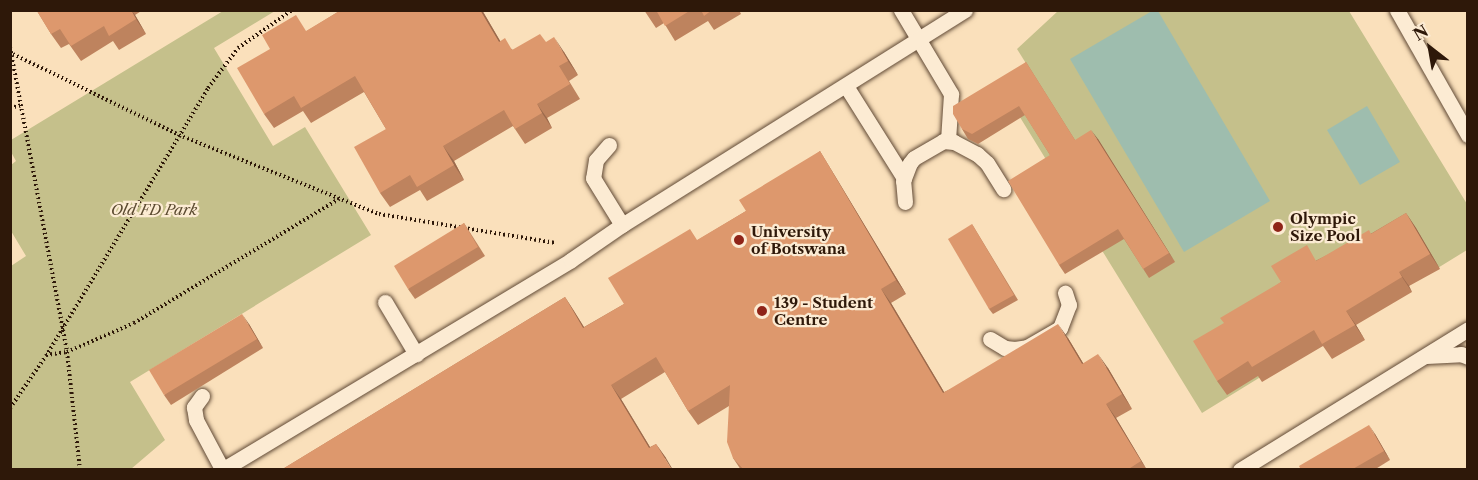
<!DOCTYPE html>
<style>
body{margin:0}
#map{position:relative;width:1478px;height:480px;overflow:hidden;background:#fae0bb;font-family:"Libre Caslon Text",serif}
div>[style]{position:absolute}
.green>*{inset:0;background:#c5c08b}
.water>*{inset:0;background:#9ebdae}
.path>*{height:4px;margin-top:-2px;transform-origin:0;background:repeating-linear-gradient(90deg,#2e1809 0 1.5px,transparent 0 4.5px)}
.roads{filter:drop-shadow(0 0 2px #614a36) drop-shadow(0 0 2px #614a36)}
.service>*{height:15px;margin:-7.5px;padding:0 7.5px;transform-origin:7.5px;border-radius:7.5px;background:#fcebd3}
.wall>*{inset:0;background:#be835e}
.shaded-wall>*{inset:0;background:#9b6a4c}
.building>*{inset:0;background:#dd986d}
.dots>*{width:16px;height:16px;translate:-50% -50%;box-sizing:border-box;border:3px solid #fcebd3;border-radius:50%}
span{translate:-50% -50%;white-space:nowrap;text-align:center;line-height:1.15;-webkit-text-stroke:4.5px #fcebd3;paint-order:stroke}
.park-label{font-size:15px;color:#5b4a30;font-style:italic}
.poi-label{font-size:15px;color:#2e1809;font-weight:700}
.left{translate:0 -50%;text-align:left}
.frame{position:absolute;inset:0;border:12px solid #2e1809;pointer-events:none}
.north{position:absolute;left:1400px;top:18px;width:60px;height:60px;-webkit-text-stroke:4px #fcebd3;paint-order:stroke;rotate:329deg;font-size:16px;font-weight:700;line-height:24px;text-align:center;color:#2e1809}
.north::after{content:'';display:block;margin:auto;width:21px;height:27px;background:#2e1809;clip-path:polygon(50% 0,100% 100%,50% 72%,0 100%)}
</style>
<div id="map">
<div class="green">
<i style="clip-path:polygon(223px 11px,275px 11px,214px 48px,273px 146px,305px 127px,371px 235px,130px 382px,165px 440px,131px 469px,11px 469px,11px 266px,26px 256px,11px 231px,11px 165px,16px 161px,11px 152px,11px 140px)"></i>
<i style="clip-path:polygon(1058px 11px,1349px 11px,1467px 204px,1467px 250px,1202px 413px,999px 83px,1027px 65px,1017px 49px)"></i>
</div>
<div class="water">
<i style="clip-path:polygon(1152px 11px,1158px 11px,1270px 201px,1184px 252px,1070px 59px)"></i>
<i style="clip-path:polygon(1367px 106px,1400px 162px,1360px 185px,1327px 130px)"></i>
</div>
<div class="path">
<i style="left:10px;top:47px;width:310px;rotate:79.4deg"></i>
<i style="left:67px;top:352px;width:119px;rotate:83.7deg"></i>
<i style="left:13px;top:54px;width:185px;rotate:26deg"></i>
<i style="left:179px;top:135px;width:215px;rotate:21.6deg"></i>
<i style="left:379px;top:214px;width:179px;rotate:9.3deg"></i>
<i style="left:10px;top:108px;width:12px;rotate:-14deg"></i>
<i style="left:46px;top:355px;width:21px;rotate:-8deg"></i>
<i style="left:67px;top:352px;width:73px;rotate:-23.4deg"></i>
<i style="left:134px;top:323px;width:240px;rotate:-31.2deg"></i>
<i style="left:10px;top:408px;width:63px;rotate:-55.3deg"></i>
<i style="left:46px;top:356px;width:313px;rotate:-58.8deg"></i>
<i style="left:208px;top:88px;width:50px;rotate:-53.1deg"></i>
<i style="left:238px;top:48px;width:66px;rotate:-35.1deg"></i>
</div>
<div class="roads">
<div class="service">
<i style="left:901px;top:10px;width:98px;rotate:59.2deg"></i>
<i style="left:951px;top:94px;width:47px;rotate:93.7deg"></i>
<i style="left:1397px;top:10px;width:144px;rotate:60.4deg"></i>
<i style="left:846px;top:86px;width:109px;rotate:57.8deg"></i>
<i style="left:609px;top:145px;width:20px;rotate:131deg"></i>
<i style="left:596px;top:160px;width:18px;rotate:99deg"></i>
<i style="left:593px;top:178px;width:55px;rotate:58.3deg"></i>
<i style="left:905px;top:202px;width:21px;rotate:-95deg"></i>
<i style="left:903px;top:181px;width:19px;rotate:-69deg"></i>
<i style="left:910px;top:163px;width:6px;rotate:-51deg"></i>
<i style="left:914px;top:158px;width:34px;rotate:-30deg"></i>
<i style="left:943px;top:141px;width:11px;rotate:5deg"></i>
<i style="left:954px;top:142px;width:26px;rotate:28deg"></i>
<i style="left:977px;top:154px;width:13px;rotate:42deg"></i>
<i style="left:987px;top:163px;width:31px;rotate:58deg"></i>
<i style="left:385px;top:302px;width:61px;rotate:59.2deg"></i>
<i style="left:990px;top:339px;width:17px;rotate:31deg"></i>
<i style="left:1005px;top:348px;width:10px;rotate:6deg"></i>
<i style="left:1015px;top:349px;width:12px;rotate:-9deg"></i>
<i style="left:1027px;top:347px;width:38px;rotate:-30deg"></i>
<i style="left:1060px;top:328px;width:25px;rotate:-69deg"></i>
<i style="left:1069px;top:305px;width:13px;rotate:-108deg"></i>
<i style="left:1426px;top:356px;width:35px;rotate:-3deg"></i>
<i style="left:1461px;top:354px;width:8px;rotate:23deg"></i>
<i style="left:202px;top:396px;width:14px;rotate:126deg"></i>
<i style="left:194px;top:407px;width:13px;rotate:81deg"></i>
<i style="left:196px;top:420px;width:55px;rotate:62deg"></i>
<i style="left:222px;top:470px;width:407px;rotate:-31deg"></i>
<i style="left:571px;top:260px;width:62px;rotate:-34.5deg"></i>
<i style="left:622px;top:225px;width:405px;rotate:-32.1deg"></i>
<i style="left:1240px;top:470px;width:268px;rotate:-31.7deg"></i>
</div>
</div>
<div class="wall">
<i style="clip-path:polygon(143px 10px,135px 15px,146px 34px,119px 50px,113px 41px,81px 61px,69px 44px,61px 48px,51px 34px,37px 11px)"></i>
<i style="clip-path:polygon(341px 10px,482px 10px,500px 41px,513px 50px,546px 42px,564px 52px,578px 75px,569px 81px,580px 99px,547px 118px,552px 128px,525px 144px,513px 126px,454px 161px,464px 180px,427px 201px,420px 190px,390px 207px,380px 193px,386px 129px,364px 92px,311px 123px,303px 111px,274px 128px,264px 114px,307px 31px)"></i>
<i style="clip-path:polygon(644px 10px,739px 10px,741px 14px,714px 30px,708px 21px,675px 41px,664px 23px,656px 28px)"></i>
<i style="clip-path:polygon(1026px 62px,1075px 140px,1098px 139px,1175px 262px,1149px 278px,1124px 239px,1065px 274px,1059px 265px,1050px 155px,1025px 115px,978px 144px,968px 139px,962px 129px)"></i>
<i style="clip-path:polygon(820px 151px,829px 166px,906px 294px,891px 303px,944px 392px,1068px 338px,1083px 363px,1108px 368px,1132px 409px,1116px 418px,1147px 470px,741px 470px,733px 458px,729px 406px,698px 425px,688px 411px,665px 372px,621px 399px,650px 447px,656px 444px,666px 458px,281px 470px,565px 297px,584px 327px,624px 304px,698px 240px,746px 211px)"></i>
<i style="clip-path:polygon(1406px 213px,1416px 228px,1440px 269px,1409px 286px,1412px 292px,1356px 325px,1365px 340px,1332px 359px,1323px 346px,1262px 382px,1258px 376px,1227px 395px,1217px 381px,1224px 323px,1281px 282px,1317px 260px,1372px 233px)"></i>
<i style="clip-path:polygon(464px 223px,485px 256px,415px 299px,408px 289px)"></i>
<i style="clip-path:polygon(972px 224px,1018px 300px,993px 314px,989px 309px)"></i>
<i style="clip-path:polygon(249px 324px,263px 348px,171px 405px,164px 395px)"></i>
<i style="clip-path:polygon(1375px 434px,1390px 460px,1374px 470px,1301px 470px)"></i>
</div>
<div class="shaded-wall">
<i style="clip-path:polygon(131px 10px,135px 15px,146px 34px,136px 19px)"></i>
<i style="clip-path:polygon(480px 10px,482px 10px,509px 56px,499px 42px)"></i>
<i style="clip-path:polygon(554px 37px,564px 52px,578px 75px,568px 61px)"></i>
<i style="clip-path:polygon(537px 104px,547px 118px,552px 128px,542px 113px)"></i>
<i style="clip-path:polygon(1091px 130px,1098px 139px,1175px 262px,1169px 253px)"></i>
<i style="clip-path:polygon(443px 146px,454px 161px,464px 180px,454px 165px)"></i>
<i style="clip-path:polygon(820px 151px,829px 166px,906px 294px,896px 280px)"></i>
<i style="clip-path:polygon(1406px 213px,1416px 228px,1440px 269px,1430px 254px)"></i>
<i style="clip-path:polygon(1399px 272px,1409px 286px,1412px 292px,1402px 277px)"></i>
<i style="clip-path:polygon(881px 289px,891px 303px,953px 407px,943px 393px)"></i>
<i style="clip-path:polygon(565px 297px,574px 311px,593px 342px,583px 328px)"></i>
<i style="clip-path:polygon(1346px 311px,1356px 325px,1365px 340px,1355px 325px)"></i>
<i style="clip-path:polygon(242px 314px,249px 324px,263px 348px,257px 339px)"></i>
<i style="clip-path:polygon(1058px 324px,1068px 338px,1092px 378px,1082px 364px)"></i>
<i style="clip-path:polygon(1098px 354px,1108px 368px,1132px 409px,1122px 394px)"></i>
<i style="clip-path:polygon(611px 385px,621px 399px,659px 462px,649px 448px)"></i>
<i style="clip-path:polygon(1106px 404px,1116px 418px,1147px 470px,1141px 461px)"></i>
<i style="clip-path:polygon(1369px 425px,1375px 434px,1390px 460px,1384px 451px)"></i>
<i style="clip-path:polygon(656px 444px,666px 458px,673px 470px,672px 470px)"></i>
</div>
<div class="building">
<i style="clip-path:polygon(131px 10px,136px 19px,109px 36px,104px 26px,71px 46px,60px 29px,51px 34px,37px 11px)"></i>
<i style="clip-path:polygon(341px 10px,480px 10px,499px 42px,505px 38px,512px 50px,540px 34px,546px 42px,554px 37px,568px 61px,559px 66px,570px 84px,537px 104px,542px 113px,515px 129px,504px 110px,443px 146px,454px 165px,417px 187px,410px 175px,380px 193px,354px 147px,386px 129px,355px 76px,301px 108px,294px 96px,264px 114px,237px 68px,270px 49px,262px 35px,296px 15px,306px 31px)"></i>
<i style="clip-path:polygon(656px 10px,691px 10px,665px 26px)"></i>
<i style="clip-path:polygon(701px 10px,712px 10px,704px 16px)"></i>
<i style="clip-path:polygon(1026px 62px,1075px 140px,1091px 130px,1169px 253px,1143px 269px,1118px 229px,1059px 265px,1008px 181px,1050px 155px,1019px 106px,972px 134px,962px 129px,953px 114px,953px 106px)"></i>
<i style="clip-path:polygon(820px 151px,896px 280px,881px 289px,943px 393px,1058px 324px,1082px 364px,1098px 354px,1122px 394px,1106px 404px,1141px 461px,1127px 470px,744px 470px,733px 458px,727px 442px,730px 385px,688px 411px,656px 357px,611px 385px,649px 448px,656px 444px,672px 470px,281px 470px,565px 297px,583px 328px,624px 304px,608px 278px,690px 229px,697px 240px,746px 211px,739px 200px)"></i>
<i style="clip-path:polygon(1406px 213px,1430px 254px,1399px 272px,1402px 277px,1346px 311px,1355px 325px,1322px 344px,1314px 330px,1252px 367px,1248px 361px,1217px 381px,1193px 341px,1224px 323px,1220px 318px,1281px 282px,1271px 266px,1307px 245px,1316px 261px,1369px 230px,1371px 234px)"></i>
<i style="clip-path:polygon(464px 223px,478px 247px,408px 289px,394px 266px)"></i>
<i style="clip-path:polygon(972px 224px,1014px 295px,989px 309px,948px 239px)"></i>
<i style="clip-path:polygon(242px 314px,257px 339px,164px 395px,149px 370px)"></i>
<i style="clip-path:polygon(1369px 425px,1384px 451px,1351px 470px,1301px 470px,1299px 466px)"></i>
</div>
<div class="dots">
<i style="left:1278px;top:227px;background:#8f2418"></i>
<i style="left:739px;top:240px;background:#8f2418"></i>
<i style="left:762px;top:311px;background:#8f2418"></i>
</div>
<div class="park-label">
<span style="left:154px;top:210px">Old FD Park</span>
</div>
<div class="poi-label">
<span class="left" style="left:1290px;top:227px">Olympic<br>Size Pool</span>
<span class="left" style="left:751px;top:240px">University<br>of Botswana</span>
<span class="left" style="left:774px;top:311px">139 - Student<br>Centre</span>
</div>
<div class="frame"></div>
<div class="north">N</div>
</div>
